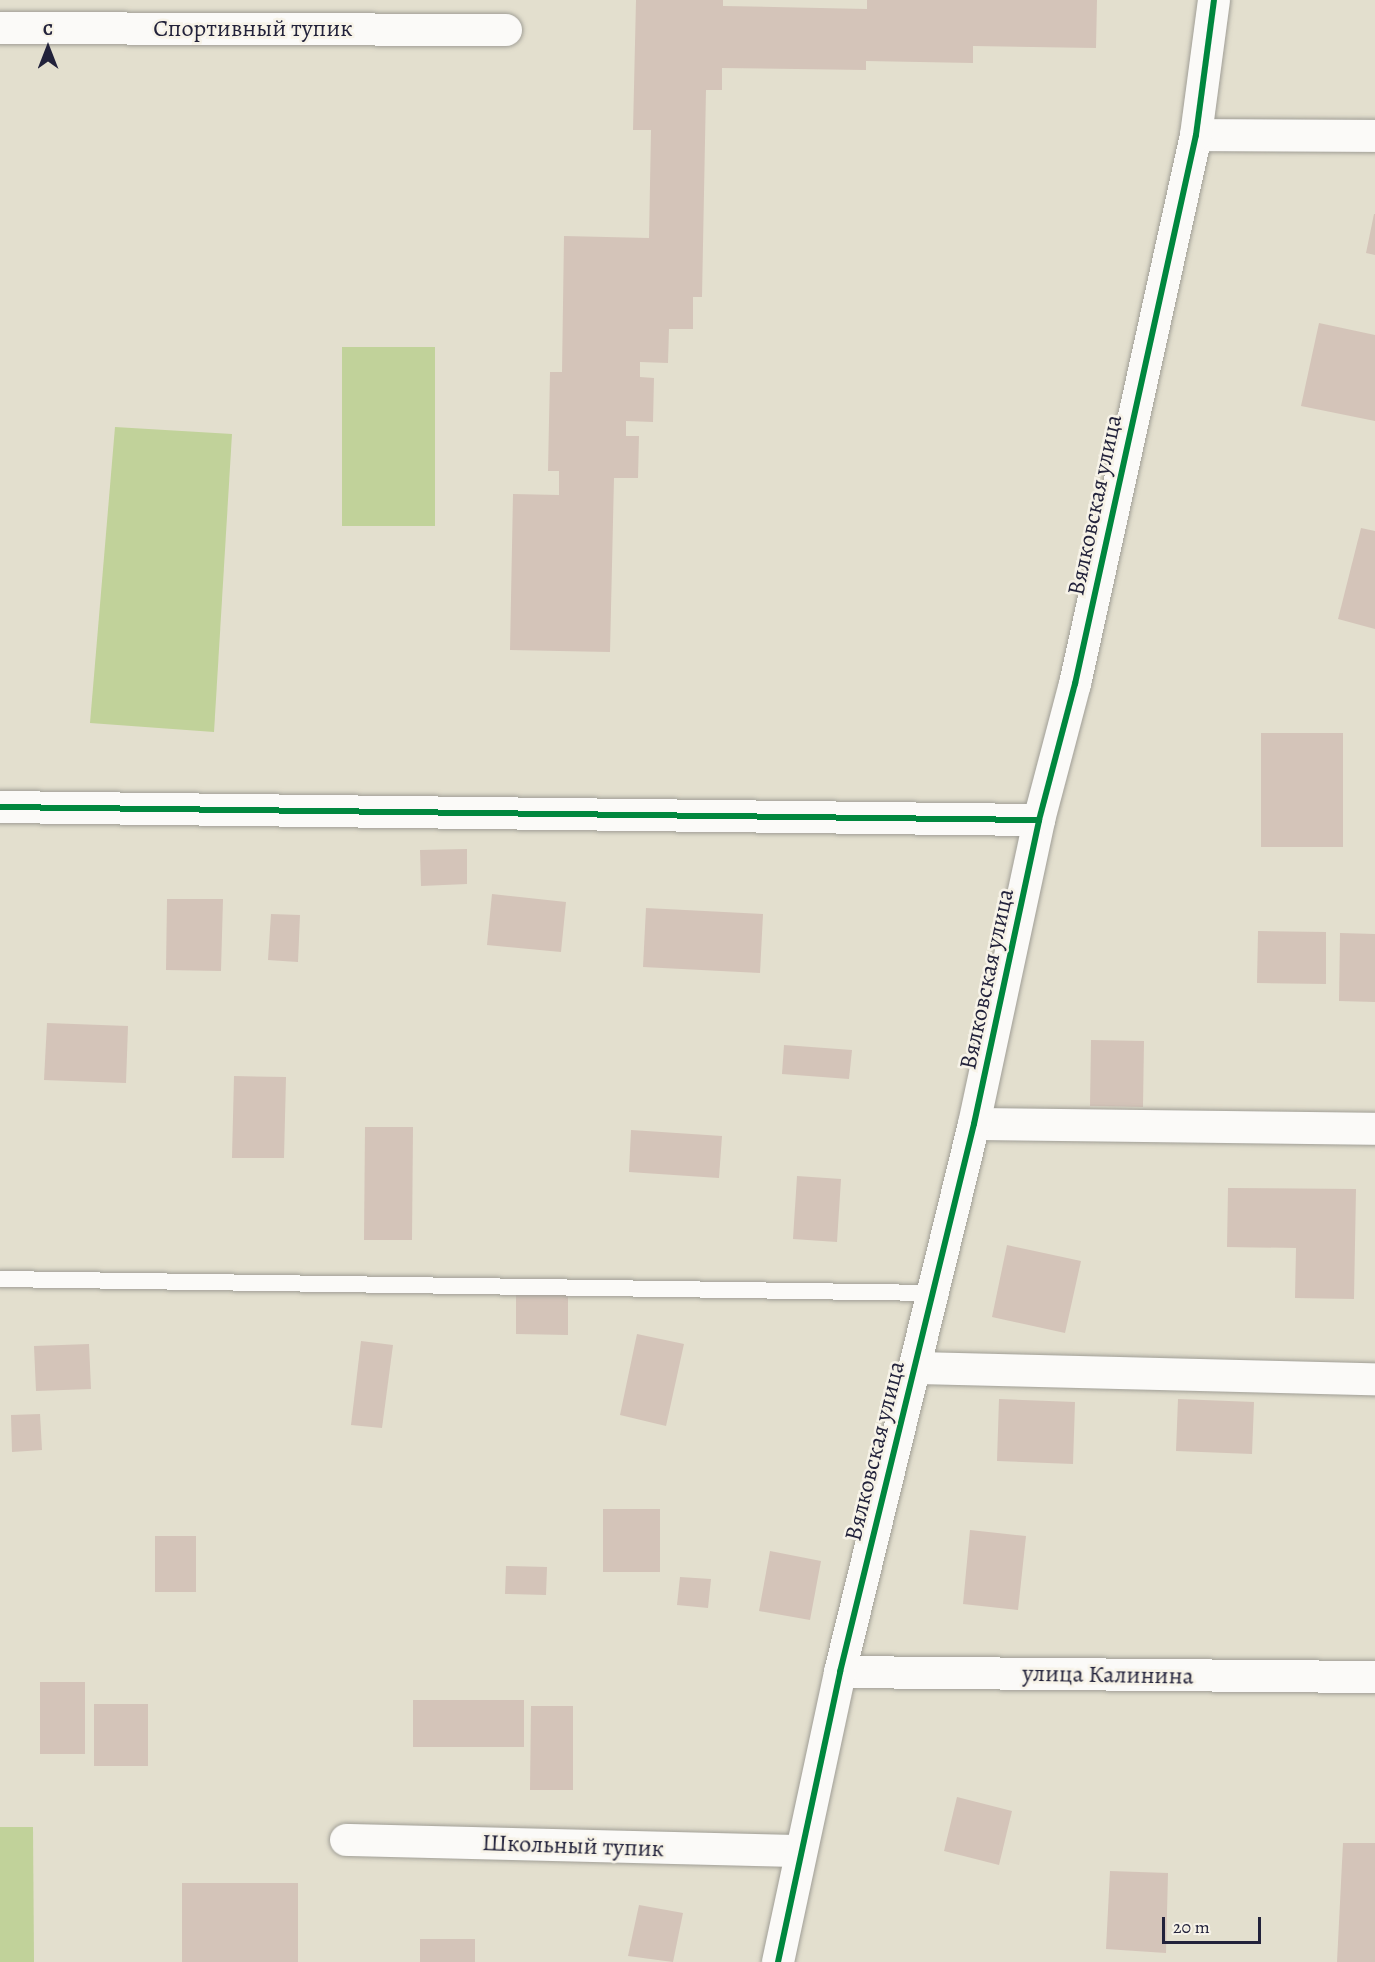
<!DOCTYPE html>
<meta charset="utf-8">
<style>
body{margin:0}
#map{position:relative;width:1375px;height:1962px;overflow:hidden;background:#e3dfce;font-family:Alegreya,serif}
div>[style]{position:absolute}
.green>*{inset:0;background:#c1d29a}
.building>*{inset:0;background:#d4c4b9}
.roads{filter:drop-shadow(0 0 2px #a09e96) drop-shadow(0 0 2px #a09e96)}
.lane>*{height:16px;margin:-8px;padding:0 8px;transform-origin:8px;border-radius:8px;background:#fbfaf8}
.street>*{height:32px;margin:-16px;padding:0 16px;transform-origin:16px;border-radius:16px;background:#fbfaf8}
.cycleway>*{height:6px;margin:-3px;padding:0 3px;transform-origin:3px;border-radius:3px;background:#00873e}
span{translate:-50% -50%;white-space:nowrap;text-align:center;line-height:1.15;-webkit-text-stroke:5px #f7f3e8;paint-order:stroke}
.street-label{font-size:24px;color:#22223b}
.north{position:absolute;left:18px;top:18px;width:60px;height:60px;-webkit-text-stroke:4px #f7f3e8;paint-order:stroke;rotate:0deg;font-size:16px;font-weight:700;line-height:24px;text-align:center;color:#22223b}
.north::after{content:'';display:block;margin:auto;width:21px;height:27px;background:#22223b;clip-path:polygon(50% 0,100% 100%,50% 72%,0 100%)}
.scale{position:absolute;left:1162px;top:1917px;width:99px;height:27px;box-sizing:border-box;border:3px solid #22223b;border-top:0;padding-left:8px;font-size:18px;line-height:21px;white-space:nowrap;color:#22223b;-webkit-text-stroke:4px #f7f3e8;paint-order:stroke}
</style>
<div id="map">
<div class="green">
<i style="clip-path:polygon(342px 347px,435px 347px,435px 526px,342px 526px)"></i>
<i style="clip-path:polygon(115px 427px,232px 434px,214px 732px,90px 723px)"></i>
<i style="clip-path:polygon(0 1827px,33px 1827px,34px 1962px,0 1962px)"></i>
</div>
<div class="building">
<i style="clip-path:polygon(636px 0,723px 0,723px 6px,867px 9px,867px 0,1097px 0,1096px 48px,973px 46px,973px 63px,866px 61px,866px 70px,722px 68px,722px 90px,706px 90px,702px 297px,693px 297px,693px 329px,669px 329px,668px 363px,640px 362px,640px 377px,654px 378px,653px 422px,626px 421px,626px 436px,639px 436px,638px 478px,614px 478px,610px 652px,510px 650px,513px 494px,559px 495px,559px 471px,548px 471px,550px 372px,562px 372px,564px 236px,649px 238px,651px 130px,633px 130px)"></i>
<i style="clip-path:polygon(1374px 214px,1375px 214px,1375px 255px,1366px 253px)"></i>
<i style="clip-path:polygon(1319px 323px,1375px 335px,1375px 421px,1301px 406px)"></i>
<i style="clip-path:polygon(1361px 528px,1375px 531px,1375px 629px,1338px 619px)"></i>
<i style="clip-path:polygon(1261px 733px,1343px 733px,1343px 847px,1261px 847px)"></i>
<i style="clip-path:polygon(467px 849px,467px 884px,421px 886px,420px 850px)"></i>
<i style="clip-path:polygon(492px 894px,566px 902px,561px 952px,487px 945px)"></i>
<i style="clip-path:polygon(167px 899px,223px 899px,221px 971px,166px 970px)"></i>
<i style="clip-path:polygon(646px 908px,763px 914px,760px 973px,643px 967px)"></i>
<i style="clip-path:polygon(271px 914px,300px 915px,298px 962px,268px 960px)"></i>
<i style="clip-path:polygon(1258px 931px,1326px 932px,1326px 984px,1257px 983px)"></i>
<i style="clip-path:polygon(1340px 933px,1375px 934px,1375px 1002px,1339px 1001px)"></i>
<i style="clip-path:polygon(47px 1023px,128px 1026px,126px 1083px,44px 1080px)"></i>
<i style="clip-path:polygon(1091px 1040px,1144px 1041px,1143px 1107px,1090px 1106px)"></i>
<i style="clip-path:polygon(784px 1045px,852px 1050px,849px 1079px,782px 1074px)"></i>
<i style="clip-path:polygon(234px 1076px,286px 1077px,284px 1158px,232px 1158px)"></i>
<i style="clip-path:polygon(365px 1127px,413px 1127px,412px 1240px,364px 1240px)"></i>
<i style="clip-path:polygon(631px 1130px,722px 1136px,719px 1178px,629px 1172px)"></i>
<i style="clip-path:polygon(797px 1176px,841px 1179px,837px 1242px,793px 1239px)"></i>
<i style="clip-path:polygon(1228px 1188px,1356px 1189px,1354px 1299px,1295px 1298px,1296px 1248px,1227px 1247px)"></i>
<i style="clip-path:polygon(1007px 1245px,1081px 1261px,1065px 1333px,992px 1317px)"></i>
<i style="clip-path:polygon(516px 1291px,568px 1292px,568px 1335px,516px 1334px)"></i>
<i style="clip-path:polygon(637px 1334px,684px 1344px,666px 1426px,620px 1415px)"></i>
<i style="clip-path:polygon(361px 1341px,393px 1345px,382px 1428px,351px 1425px)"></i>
<i style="clip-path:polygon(89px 1344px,91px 1389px,36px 1391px,34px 1346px)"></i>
<i style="clip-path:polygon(999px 1399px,1075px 1402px,1073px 1464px,997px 1461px)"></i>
<i style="clip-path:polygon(1178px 1399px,1254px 1402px,1252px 1454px,1176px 1451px)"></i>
<i style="clip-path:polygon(40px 1414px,42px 1450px,12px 1452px,11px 1415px)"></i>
<i style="clip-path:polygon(603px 1509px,660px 1509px,660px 1572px,603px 1572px)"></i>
<i style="clip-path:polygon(970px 1530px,1026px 1536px,1018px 1610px,963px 1604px)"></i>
<i style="clip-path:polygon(155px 1536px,196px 1536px,196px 1592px,155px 1592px)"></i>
<i style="clip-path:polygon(770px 1551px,821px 1561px,810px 1620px,759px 1611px)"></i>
<i style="clip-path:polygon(506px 1566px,547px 1567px,546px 1595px,505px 1594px)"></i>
<i style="clip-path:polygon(680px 1577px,711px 1579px,708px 1608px,677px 1605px)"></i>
<i style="clip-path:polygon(40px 1682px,85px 1682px,85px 1754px,40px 1754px)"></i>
<i style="clip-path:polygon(413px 1700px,524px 1700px,524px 1747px,413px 1747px)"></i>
<i style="clip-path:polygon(94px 1704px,148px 1704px,148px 1766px,94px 1766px)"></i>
<i style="clip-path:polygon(531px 1706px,573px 1706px,573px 1790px,530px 1790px)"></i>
<i style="clip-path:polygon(957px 1797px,1012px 1811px,999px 1865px,944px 1851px)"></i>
<i style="clip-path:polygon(1343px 1843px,1375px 1843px,1375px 1962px,1337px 1962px)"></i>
<i style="clip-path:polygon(1110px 1871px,1168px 1873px,1166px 1953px,1106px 1949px)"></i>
<i style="clip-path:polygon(182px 1883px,298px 1883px,298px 1962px,182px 1962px)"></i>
<i style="clip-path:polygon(639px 1905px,683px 1913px,673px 1962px,628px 1956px)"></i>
<i style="clip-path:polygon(420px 1939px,475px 1939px,475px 1962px,420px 1962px)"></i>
</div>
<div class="roads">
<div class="lane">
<i style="left:0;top:1279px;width:932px;rotate:0.86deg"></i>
</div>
<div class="street">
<i style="left:0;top:28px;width:506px;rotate:0.23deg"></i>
<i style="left:1196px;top:135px;width:179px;rotate:0.3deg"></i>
<i style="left:0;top:807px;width:1039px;rotate:0.72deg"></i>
<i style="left:974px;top:1124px;width:401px;rotate:0.7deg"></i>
<i style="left:914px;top:1368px;width:461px;rotate:1.4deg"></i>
<i style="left:840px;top:1672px;width:535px;rotate:0.54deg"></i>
<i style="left:346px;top:1840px;width:454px;rotate:1.4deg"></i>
<i style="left:778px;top:1962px;width:297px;rotate:-77.9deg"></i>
<i style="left:840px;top:1672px;width:564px;rotate:-76.26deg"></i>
<i style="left:974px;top:1124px;width:311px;rotate:-77.9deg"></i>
<i style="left:1039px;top:820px;width:141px;rotate:-75.2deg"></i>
<i style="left:1075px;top:684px;width:562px;rotate:-77.57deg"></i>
<i style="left:1196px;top:135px;width:136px;rotate:-82.4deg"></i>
</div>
</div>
<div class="cycleway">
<i style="left:0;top:807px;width:1039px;rotate:0.72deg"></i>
<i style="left:778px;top:1962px;width:297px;rotate:-77.9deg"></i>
<i style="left:840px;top:1672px;width:564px;rotate:-76.26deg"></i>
<i style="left:974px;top:1124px;width:311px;rotate:-77.9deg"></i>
<i style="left:1039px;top:820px;width:141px;rotate:-75.2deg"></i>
<i style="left:1075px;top:684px;width:562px;rotate:-77.57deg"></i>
<i style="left:1196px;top:135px;width:136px;rotate:-82.4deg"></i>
</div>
<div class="street-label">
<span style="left:253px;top:29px">Спортивный тупик</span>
<span style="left:1095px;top:505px;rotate:-78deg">Вялковская улица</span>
<span style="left:987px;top:979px;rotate:-78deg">Вялковская улица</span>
<span style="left:875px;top:1451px;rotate:-76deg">Вялковская улица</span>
<span style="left:1108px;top:1675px;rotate:1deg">улица Калинина</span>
<span style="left:573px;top:1846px;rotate:2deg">Школьный тупик</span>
</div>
<div class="north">С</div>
<div class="scale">20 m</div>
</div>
